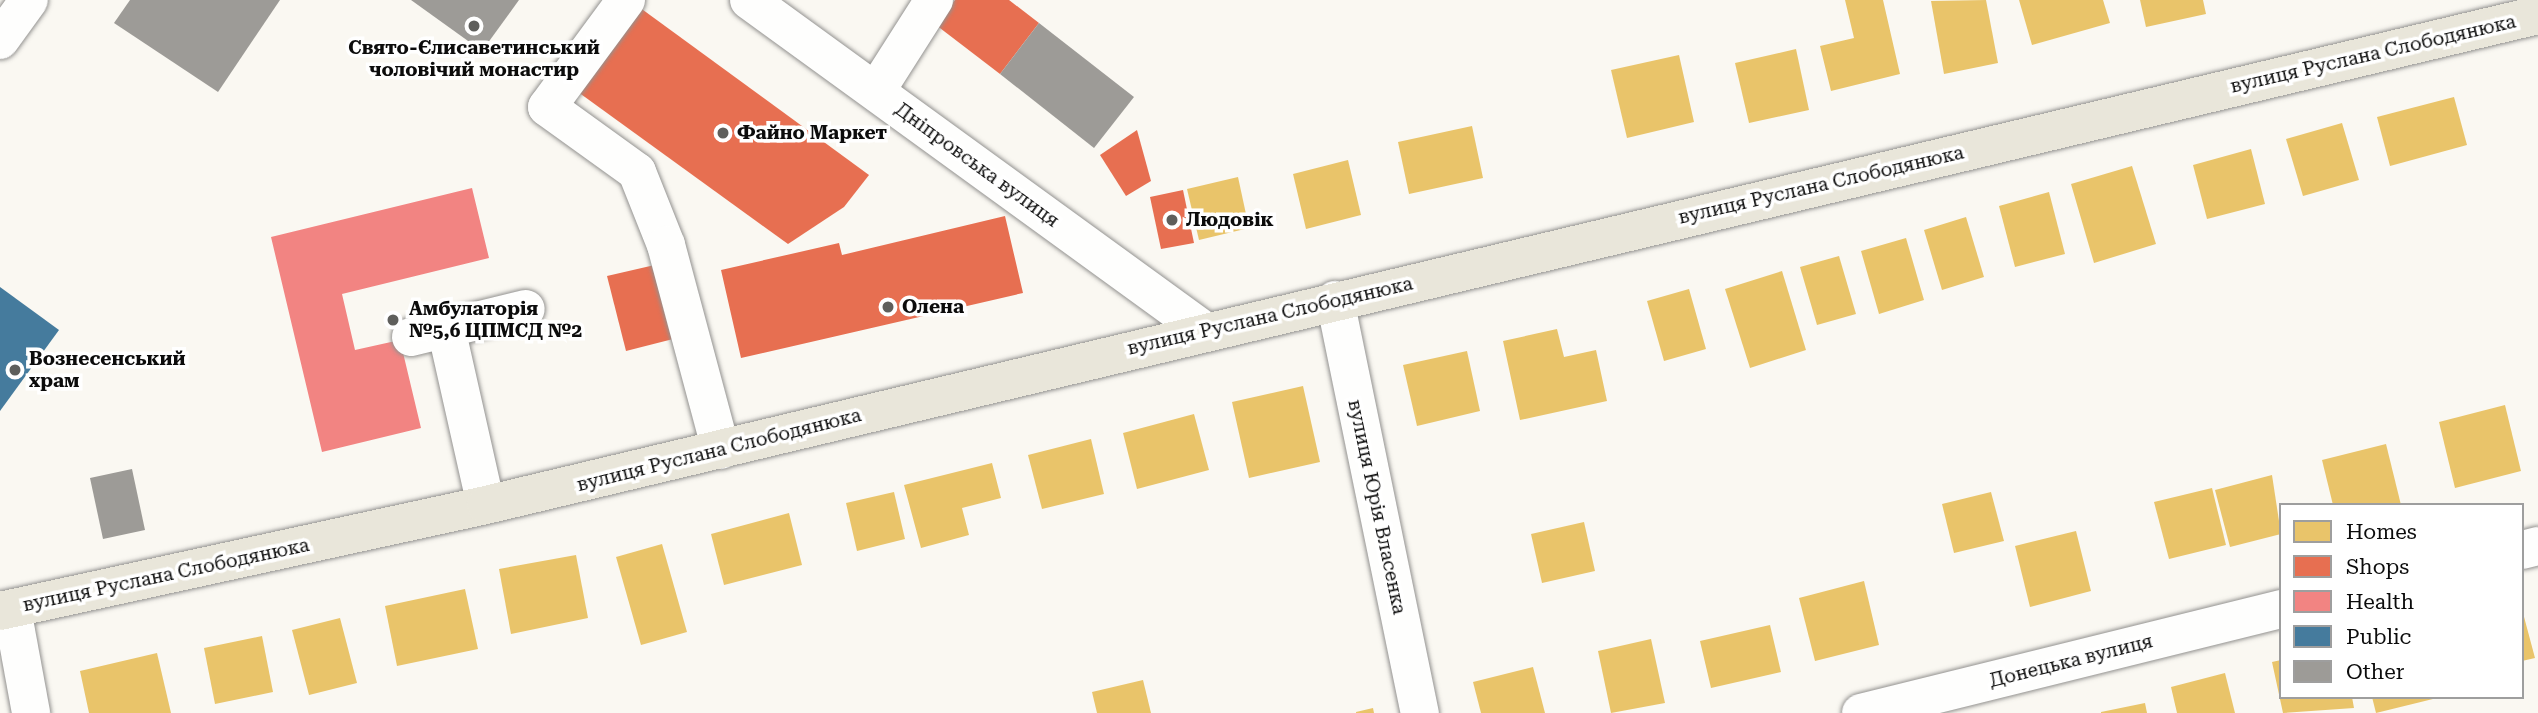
<!DOCTYPE html>
<meta charset="utf-8">
<style>
body{margin:0}
#map{position:relative;width:2538px;height:713px;overflow:hidden;background:#faf8f2;font-family:"Roboto Serif",serif}
div>[style]{position:absolute}
.homes>*{inset:0;background:#e9c46a}
.shops>*{inset:0;background:#e76f51}
.health>*{inset:0;background:#f28482}
.public>*{inset:0;background:#457b9d}
.building>*{inset:0;background:#9d9b97}
.roads{filter:drop-shadow(0 0 2px #939290) drop-shadow(0 0 2px #939290)}
.minor>*{height:38px;margin:-19px;padding:0 19px;transform-origin:19px;border-radius:19px;background:#fefefd}
.major>*{height:38px;margin:-19px;padding:0 19px;transform-origin:19px;border-radius:19px;background:#e9e6da}
.dots>*{width:19px;height:19px;translate:-50% -50%;box-sizing:border-box;border:4px solid #fff;border-radius:50%}
span{translate:-50% -50%;white-space:nowrap;text-align:center;line-height:1.15;-webkit-text-stroke:7px #fff;paint-order:stroke}
.poi-label{font-size:19px;color:#0c0c0c;font-weight:700}
.left{translate:0 -50%;text-align:left}
.street-label{font-size:19px;color:#0c0c0c}
.legend{position:absolute;left:2279px;top:503px;width:245px;height:196px;box-sizing:border-box;background:#fff;border:2px solid #9e9e9e;margin:0;padding:9px 12px;list-style:none;font-size:21px;color:#0c0c0c}
.legend li{display:flex;align-items:center;gap:14px;height:35px}
.legend b{width:35px;border:2px solid #9e9e9e}
</style>
<div id="map">
<div class="homes">
<i style="clip-path:polygon(1845px 0,1883px 0,1900px 74px,1831px 91px,1820px 46px,1854px 38px)"></i>
<i style="clip-path:polygon(1986px 0,1998px 63px,1944px 74px,1931px 1px)"></i>
<i style="clip-path:polygon(2019px 0,2103px 0,2110px 23px,2032px 45px)"></i>
<i style="clip-path:polygon(2140px 0,2203px 0,2206px 14px,2146px 27px)"></i>
<i style="clip-path:polygon(1796px 49px,1809px 110px,1749px 123px,1735px 63px)"></i>
<i style="clip-path:polygon(1679px 55px,1694px 122px,1627px 138px,1611px 70px)"></i>
<i style="clip-path:polygon(2454px 97px,2467px 145px,2390px 166px,2377px 117px)"></i>
<i style="clip-path:polygon(2342px 123px,2359px 180px,2303px 196px,2286px 139px)"></i>
<i style="clip-path:polygon(1472px 126px,1483px 178px,1409px 194px,1398px 142px)"></i>
<i style="clip-path:polygon(2251px 149px,2265px 204px,2207px 219px,2193px 165px)"></i>
<i style="clip-path:polygon(1348px 160px,1361px 215px,1306px 229px,1293px 174px)"></i>
<i style="clip-path:polygon(2132px 166px,2156px 244px,2094px 263px,2071px 184px)"></i>
<i style="clip-path:polygon(1238px 177px,1249px 228px,1199px 240px,1187px 189px)"></i>
<i style="clip-path:polygon(2049px 192px,2065px 254px,2015px 267px,1999px 206px)"></i>
<i style="clip-path:polygon(1966px 217px,1984px 277px,1942px 290px,1924px 230px)"></i>
<i style="clip-path:polygon(1906px 238px,1924px 300px,1879px 314px,1861px 251px)"></i>
<i style="clip-path:polygon(1839px 256px,1856px 314px,1817px 325px,1800px 267px)"></i>
<i style="clip-path:polygon(1782px 271px,1806px 350px,1750px 368px,1725px 289px)"></i>
<i style="clip-path:polygon(1689px 289px,1706px 349px,1664px 361px,1647px 301px)"></i>
<i style="clip-path:polygon(1557px 329px,1564px 357px,1596px 350px,1607px 401px,1520px 420px,1503px 341px)"></i>
<i style="clip-path:polygon(1467px 351px,1480px 411px,1417px 426px,1403px 365px)"></i>
<i style="clip-path:polygon(1303px 386px,1320px 462px,1249px 478px,1232px 402px)"></i>
<i style="clip-path:polygon(2505px 405px,2521px 471px,2455px 488px,2439px 422px)"></i>
<i style="clip-path:polygon(1194px 414px,1209px 470px,1137px 489px,1123px 433px)"></i>
<i style="clip-path:polygon(1091px 439px,1104px 494px,1042px 509px,1028px 455px)"></i>
<i style="clip-path:polygon(2386px 444px,2401px 505px,2333px 505px,2322px 460px)"></i>
<i style="clip-path:polygon(992px 463px,1001px 498px,962px 508px,969px 535px,921px 548px,904px 485px)"></i>
<i style="clip-path:polygon(2272px 475px,2281px 534px,2230px 547px,2215px 490px)"></i>
<i style="clip-path:polygon(2212px 488px,2226px 545px,2169px 559px,2154px 502px)"></i>
<i style="clip-path:polygon(894px 492px,905px 539px,857px 551px,846px 503px)"></i>
<i style="clip-path:polygon(1991px 492px,2004px 541px,1954px 553px,1942px 504px)"></i>
<i style="clip-path:polygon(789px 513px,802px 565px,724px 585px,711px 534px)"></i>
<i style="clip-path:polygon(1584px 522px,1595px 571px,1542px 583px,1531px 534px)"></i>
<i style="clip-path:polygon(2076px 531px,2091px 591px,2030px 607px,2015px 546px)"></i>
<i style="clip-path:polygon(662px 544px,687px 632px,641px 645px,616px 557px)"></i>
<i style="clip-path:polygon(576px 555px,588px 618px,511px 634px,499px 569px)"></i>
<i style="clip-path:polygon(1864px 581px,1879px 645px,1815px 661px,1799px 598px)"></i>
<i style="clip-path:polygon(465px 589px,478px 649px,397px 666px,385px 606px)"></i>
<i style="clip-path:polygon(2523px 613px,2535px 658px,2522px 661px,2522px 614px)"></i>
<i style="clip-path:polygon(340px 618px,357px 683px,309px 695px,292px 630px)"></i>
<i style="clip-path:polygon(1770px 625px,1781px 672px,1711px 688px,1700px 641px)"></i>
<i style="clip-path:polygon(262px 636px,273px 692px,215px 704px,204px 648px)"></i>
<i style="clip-path:polygon(1651px 639px,1665px 703px,1611px 713px,1598px 651px)"></i>
<i style="clip-path:polygon(157px 653px,171px 713px,89px 713px,80px 671px)"></i>
<i style="clip-path:polygon(2281px 660px,2281px 697px,2352px 697px,2354px 708px,2283px 713px,2272px 662px)"></i>
<i style="clip-path:polygon(1533px 667px,1545px 713px,1481px 713px,1473px 682px)"></i>
<i style="clip-path:polygon(2225px 673px,2235px 713px,2177px 713px,2171px 687px)"></i>
<i style="clip-path:polygon(1143px 680px,1151px 713px,1097px 713px,1092px 692px)"></i>
<i style="clip-path:polygon(2372px 697px,2437px 697px,2437px 698px,2376px 713px)"></i>
<i style="clip-path:polygon(2145px 703px,2147px 713px,2101px 713px,2101px 712px)"></i>
<i style="clip-path:polygon(1373px 708px,1374px 713px,1356px 713px,1356px 712px)"></i>
</div>
<div class="shops">
<i style="clip-path:polygon(955px 0,1009px 0,1039px 23px,1000px 74px,936px 25px)"></i>
<i style="clip-path:polygon(639px 7px,869px 175px,844px 207px,788px 244px,578px 92px)"></i>
<i style="clip-path:polygon(1137px 130px,1151px 181px,1126px 196px,1100px 155px)"></i>
<i style="clip-path:polygon(1183px 190px,1194px 243px,1161px 249px,1150px 197px)"></i>
<i style="clip-path:polygon(1005px 216px,1023px 293px,741px 358px,721px 270px,839px 243px,842px 255px)"></i>
<i style="clip-path:polygon(659px 264px,677px 338px,626px 351px,607px 276px)"></i>
</div>
<div class="health">
<i style="clip-path:polygon(472px 188px,489px 258px,342px 294px,355px 350px,400px 340px,421px 428px,322px 452px,271px 237px)"></i>
</div>
<div class="public">
<i style="clip-path:polygon(0 287px,59px 330px,0 411px)"></i>
</div>
<div class="building">
<i style="clip-path:polygon(130px 0,280px 0,218px 92px,114px 23px)"></i>
<i style="clip-path:polygon(411px 0,519px 0,482px 51px)"></i>
<i style="clip-path:polygon(1039px 23px,1134px 97px,1094px 148px,1000px 74px)"></i>
<i style="clip-path:polygon(132px 469px,145px 530px,103px 539px,90px 478px)"></i>
</div>
<div class="roads">
<div class="minor">
<i style="left:626px;top:0;width:133px;rotate:126.4deg"></i>
<i style="left:547px;top:107px;width:111px;rotate:35.8deg"></i>
<i style="left:637px;top:172px;width:79px;rotate:68.3deg"></i>
<i style="left:666px;top:245px;width:212px;rotate:75deg"></i>
<i style="left:749px;top:0;width:563px;rotate:35.98deg"></i>
<i style="left:0;top:40px;width:49px;rotate:-54.1deg"></i>
<i style="left:876px;top:91px;width:108px;rotate:-57.5deg"></i>
<i style="left:1335px;top:300px;width:422px;rotate:78.4deg"></i>
<i style="left:446px;top:328px;width:181px;rotate:77.3deg"></i>
<i style="left:411px;top:337px;width:118px;rotate:-13.7deg"></i>
<i style="left:2522px;top:550px;width:16px;rotate:-14deg"></i>
<i style="left:12px;top:609px;width:106px;rotate:79.6deg"></i>
<i style="left:1861px;top:713px;width:433px;rotate:-13.9deg"></i>
</div>
<div class="major">
<i style="left:0;top:611px;width:497px;rotate:-12.3deg"></i>
<i style="left:486px;top:505px;width:2110px;rotate:-13.43deg"></i>
</div>
</div>
<div class="dots">
<i style="left:474px;top:26px;background:#5f5f5c"></i>
<i style="left:723px;top:133px;background:#5f5f5c"></i>
<i style="left:1172px;top:220px;background:#5f5f5c"></i>
<i style="left:888px;top:307px;background:#5f5f5c"></i>
<i style="left:393px;top:320px;background:#5f5f5c"></i>
<i style="left:15px;top:370px;background:#5f5f5c"></i>
</div>
<div class="poi-label">
<span style="left:474px;top:59px">Свято-Єлисаветинський<br>чоловічий монастир</span>
<span class="left" style="left:737px;top:133px">Файно Маркет</span>
<span class="left" style="left:1186px;top:220px">Людовік</span>
<span class="left" style="left:902px;top:307px">Олена</span>
<span class="left" style="left:409px;top:320px">Амбулаторія<br>№5,6 ЦПМСД №2</span>
<span class="left" style="left:29px;top:370px">Вознесенський<br>храм</span>
</div>
<div class="street-label">
<span style="left:2373px;top:54px;rotate:-13deg">вулиця Руслана Слободянюка</span>
<span style="left:977px;top:165px;rotate:36deg">Дніпровська вулиця</span>
<span style="left:1821px;top:185px;rotate:-13deg">вулиця Руслана Слободянюка</span>
<span style="left:1270px;top:316px;rotate:-13deg">вулиця Руслана Слободянюка</span>
<span style="left:719px;top:450px;rotate:-14deg">вулиця Руслана Слободянюка</span>
<span style="left:1377px;top:507px;rotate:78deg">вулиця Юрія Власенка</span>
<span style="left:166px;top:575px;rotate:-12deg">вулиця Руслана Слободянюка</span>
<span style="left:2071px;top:661px;rotate:-14deg">Донецька вулиця</span>
</div>
<ul class="legend">
<li><b style="height:19px;background:#e9c46a"></b>Homes</li>
<li><b style="height:19px;background:#e76f51"></b>Shops</li>
<li><b style="height:19px;background:#f28482"></b>Health</li>
<li><b style="height:19px;background:#457b9d"></b>Public</li>
<li><b style="height:19px;background:#9d9b97"></b>Other</li>
</ul>
</div>
